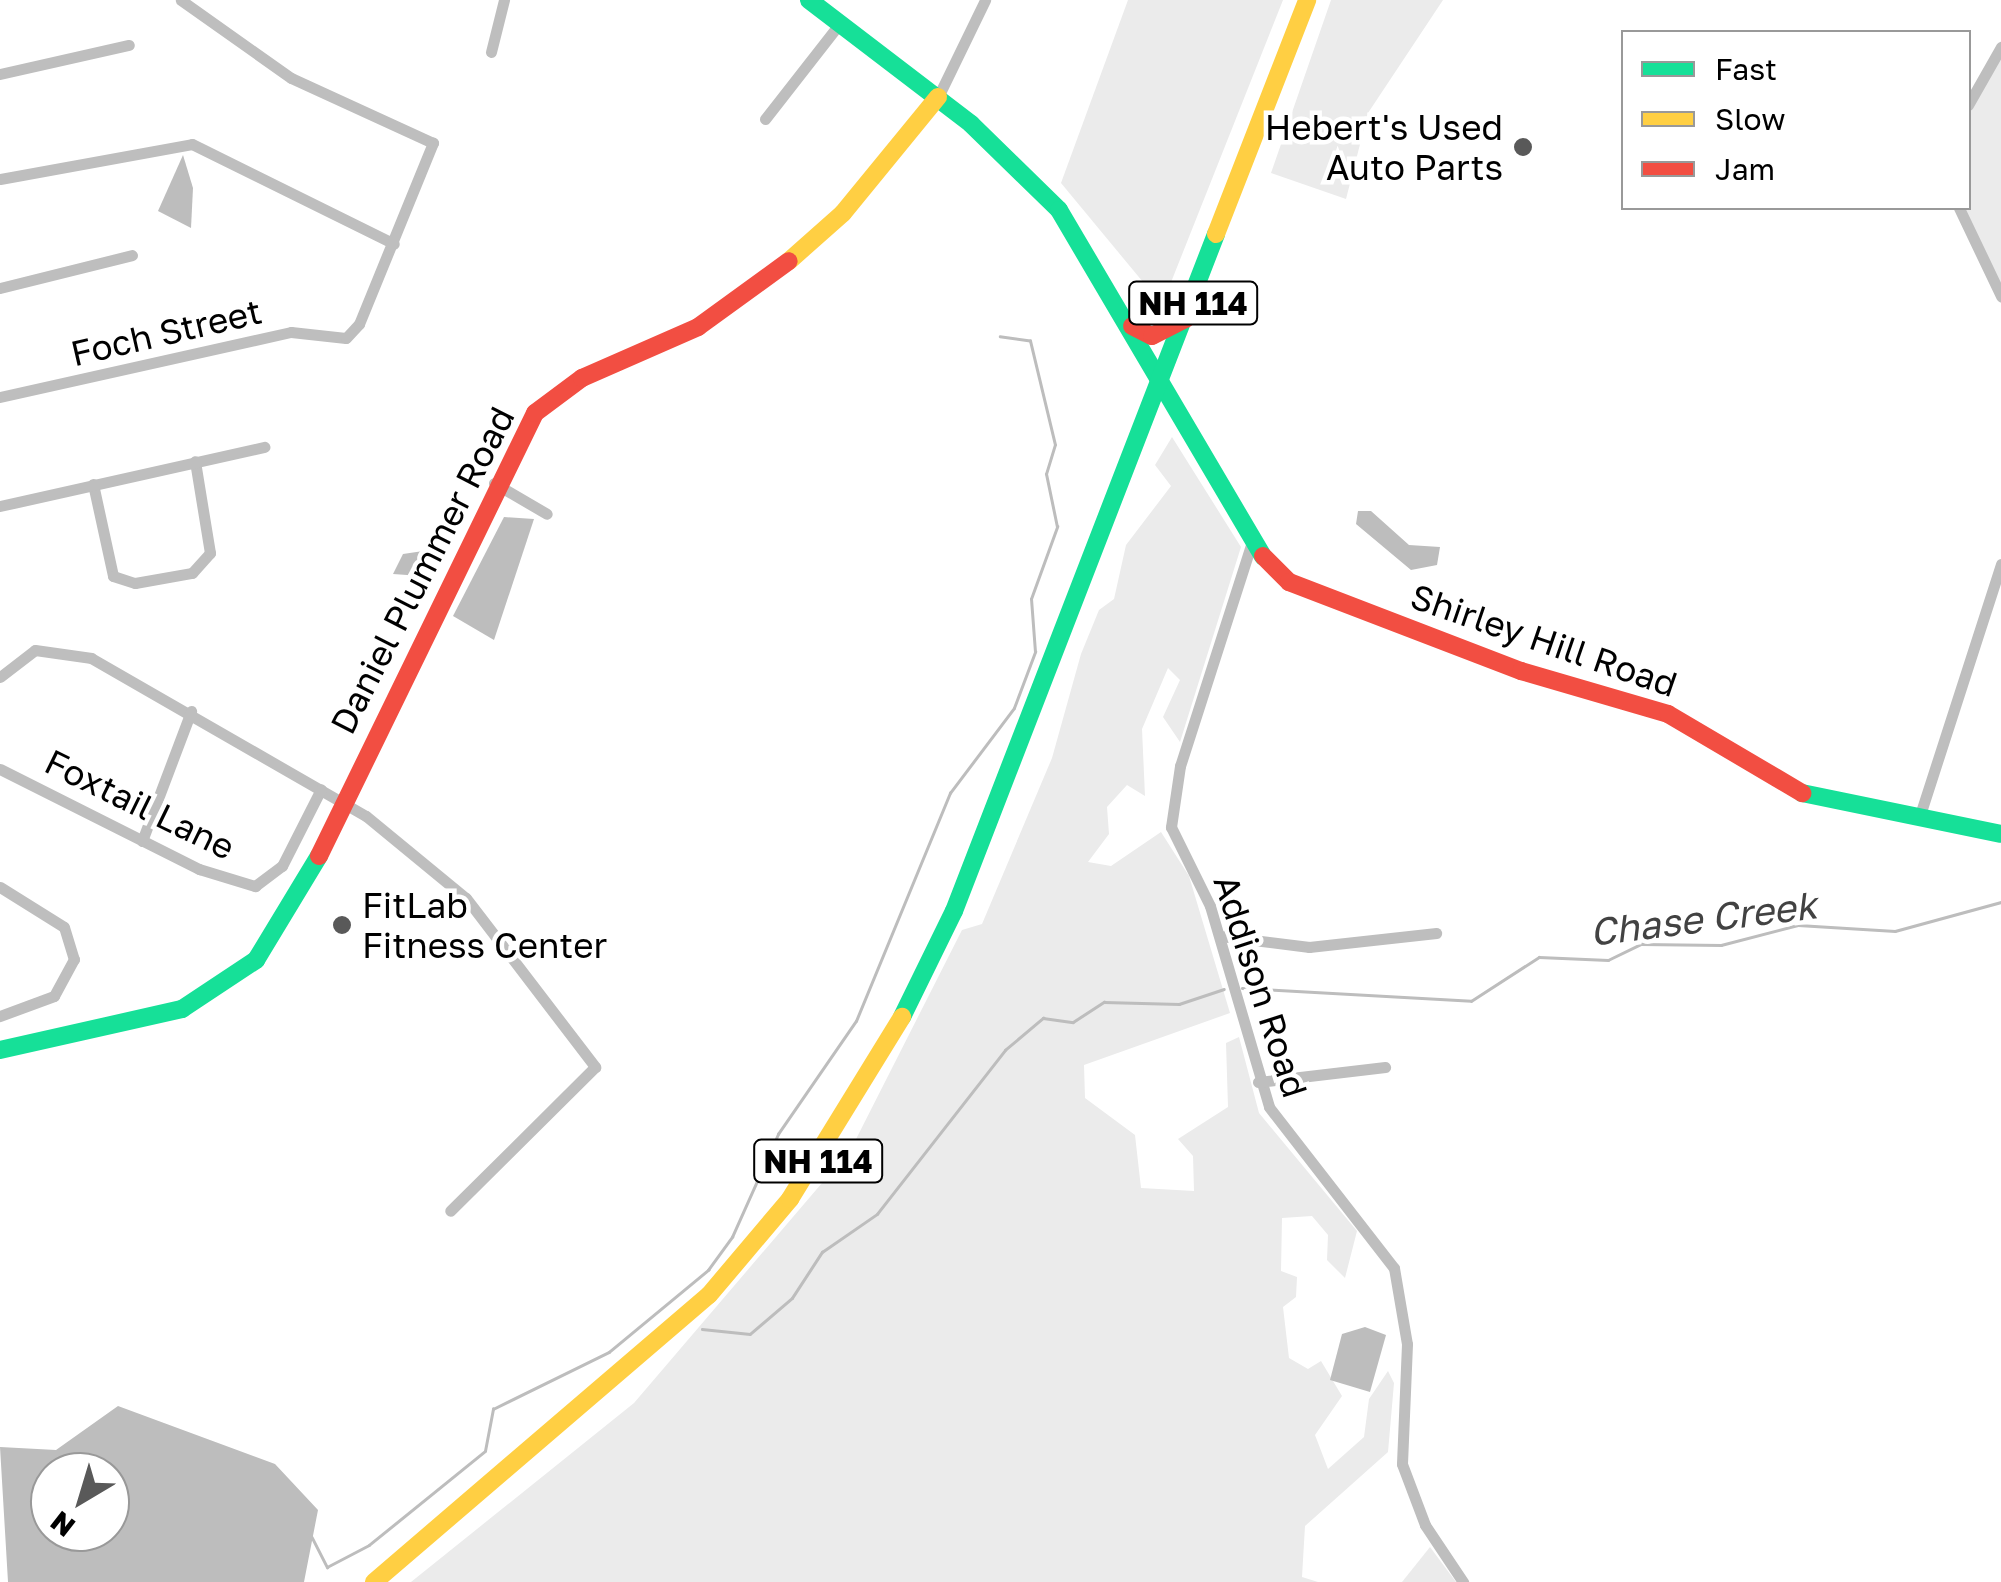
<!DOCTYPE html>
<style>
body{margin:0}
#map{position:relative;width:2001px;height:1582px;overflow:hidden;background:#fff;font-family:"Golos Text",sans-serif}
div>[style]{position:absolute}
.green>*{inset:0;background:#ebebeb}
.water>*{inset:0;background:#bdbdbd}
.stream>*{height:2.5px;margin:-1.25px;padding:0 1.25px;transform-origin:1.25px;border-radius:1.25px;background:#bdbdbd}
.street>*{height:11px;margin:-5.5px;padding:0 5.5px;transform-origin:5.5px;border-radius:5.5px;background:#bebebe}
.fast>*{height:18px;margin:-9px;padding:0 9px;transform-origin:9px;border-radius:9px;background:#16e098}
.slow>*{height:18px;margin:-9px;padding:0 9px;transform-origin:9px;border-radius:9px;background:#ffcf43}
.jam>*{height:18px;margin:-9px;padding:0 9px;transform-origin:9px;border-radius:9px;background:#f24e42}
.dots>*{width:28px;height:28px;translate:-50% -50%;box-sizing:border-box;border:5px solid #fff;border-radius:50%}
span{translate:-50% -50%;white-space:nowrap;text-align:center;line-height:1.15;-webkit-text-stroke:9px #fff;paint-order:stroke}
.shield-label span{padding:2px 8px;background:#fff;border:2px solid;border-radius:8px;-webkit-text-stroke-width:0}
.shield-label{font-size:32px;color:#000;font-weight:700}
.poi-label{font-size:35px;color:#000}
.right{translate:-100% -50%;text-align:right}
.left{translate:0 -50%;text-align:left}
.street-label{font-size:35px;color:#000}
.water-label{font-size:38px;color:#424242;font-style:italic}
.legend{position:absolute;left:1621px;top:30px;width:350px;height:180px;box-sizing:border-box;background:#fff;border:2px solid #999;margin:0;padding:12px 18px;list-style:none;font-size:30px;color:#000}
.legend li{display:flex;align-items:center;gap:20px;height:50px}
.legend b{width:50px;border:2px solid #999}
.north{position:absolute;left:30px;top:1452px;width:100px;height:100px;box-sizing:border-box;background:#fff;border:2px solid #999;border-radius:50%;rotate:218deg;font-size:28px;font-weight:700;line-height:40px;text-align:center;color:#000}
.north::after{content:'';display:block;margin:auto;width:35px;height:45px;background:#595959;clip-path:polygon(50% 0,100% 100%,50% 72%,0 100%)}
</style>
<div id="map">
<div class="green">
<i style="clip-path:polygon(1128px 0,1283px 0,1162px 305px,1061px 183px)"></i>
<i style="clip-path:polygon(1331px 0,1443px 0,1368px 113px,1346px 199px,1271px 173px)"></i>
<i style="clip-path:polygon(2001px 47px,2001px 296px,1959px 208px,1968px 208px,1969px 105px)"></i>
<i style="clip-path:polygon(1172px 437px,1241px 547px,1180px 742px,1163px 717px,1180px 680px,1168px 668px,1142px 729px,1145px 796px,1127px 785px,1107px 807px,1109px 834px,1088px 862px,1111px 866px,1161px 832px,1189px 876px,1230px 1013px,1084px 1065px,1085px 1098px,1135px 1135px,1141px 1188px,1194px 1191px,1193px 1156px,1178px 1139px,1228px 1107px,1226px 1043px,1239px 1037px,1259px 1113px,1357px 1231px,1345px 1278px,1327px 1260px,1328px 1235px,1312px 1216px,1282px 1218px,1281px 1271px,1297px 1277px,1296px 1297px,1283px 1307px,1289px 1358px,1308px 1369px,1321px 1361px,1342px 1396px,1315px 1435px,1328px 1469px,1364px 1437px,1369px 1399px,1388px 1371px,1394px 1383px,1388px 1452px,1305px 1526px,1302px 1577px,1318px 1582px,411px 1582px,634px 1403px,851px 1149px,962px 930px,982px 924px,1052px 758px,1081px 654px,1099px 610px,1114px 599px,1126px 545px,1171px 486px,1155px 465px)"></i>
<i style="clip-path:polygon(1430px 1547px,1456px 1582px,1402px 1582px)"></i>
</div>
<div class="water">
<i style="clip-path:polygon(183px 155px,193px 188px,191px 228px,158px 211px)"></i>
<i style="clip-path:polygon(1358px 511px,1371px 511px,1409px 545px,1440px 547px,1437px 565px,1411px 570px,1356px 524px)"></i>
<i style="clip-path:polygon(504px 517px,534px 519px,494px 640px,453px 616px)"></i>
<i style="clip-path:polygon(430px 550px,438px 555px,421px 576px,393px 574px,403px 554px)"></i>
<i style="clip-path:polygon(1365px 1327px,1386px 1335px,1370px 1392px,1330px 1380px,1342px 1334px)"></i>
<i style="clip-path:polygon(evenodd,118px 1406px,275px 1464px,318px 1510px,304px 1582px,8px 1582px,0 1447px,56px 1450px,118px 1406px,50px 1472px,110px 1472px,110px 1532px,50px 1532px,50px 1472px)"></i>
</div>
<div class="stream">
<i style="left:1242px;top:988px;width:229px;rotate:3.2deg"></i>
<i style="left:1471px;top:1001px;width:81px;rotate:-32.9deg"></i>
<i style="left:1539px;top:957px;width:69px;rotate:2.5deg"></i>
<i style="left:1608px;top:960px;width:37px;rotate:-26deg"></i>
<i style="left:1641px;top:944px;width:80px;rotate:0.7deg"></i>
<i style="left:1721px;top:945px;width:80px;rotate:-14.6deg"></i>
<i style="left:1798px;top:925px;width:97px;rotate:3.5deg"></i>
<i style="left:1895px;top:931px;width:110px;rotate:-15.3deg"></i>
<i style="left:702px;top:1329px;width:48px;rotate:5.9deg"></i>
<i style="left:750px;top:1334px;width:55px;rotate:-40.6deg"></i>
<i style="left:792px;top:1298px;width:55px;rotate:-56.9deg"></i>
<i style="left:822px;top:1252px;width:67px;rotate:-34.6deg"></i>
<i style="left:877px;top:1214px;width:208px;rotate:-52deg"></i>
<i style="left:1005px;top:1050px;width:50px;rotate:-40.1deg"></i>
<i style="left:1043px;top:1018px;width:30px;rotate:8deg"></i>
<i style="left:1073px;top:1022px;width:37px;rotate:-33deg"></i>
<i style="left:1104px;top:1002px;width:75px;rotate:1.5deg"></i>
<i style="left:1179px;top:1004px;width:47px;rotate:-18.4deg"></i>
<i style="left:312px;top:1537px;width:34px;rotate:63deg"></i>
<i style="left:327px;top:1567px;width:47px;rotate:-27.6deg"></i>
<i style="left:369px;top:1545px;width:149px;rotate:-39deg"></i>
<i style="left:485px;top:1451px;width:43px;rotate:-79.2deg"></i>
<i style="left:493px;top:1409px;width:129px;rotate:-26.2deg"></i>
<i style="left:609px;top:1352px;width:129px;rotate:-39.6deg"></i>
<i style="left:708px;top:1270px;width:41px;rotate:-54deg"></i>
<i style="left:732px;top:1237px;width:113px;rotate:-65.9deg"></i>
<i style="left:778px;top:1134px;width:137px;rotate:-55.4deg"></i>
<i style="left:856px;top:1021px;width:247px;rotate:-67.6deg"></i>
<i style="left:950px;top:793px;width:106px;rotate:-53deg"></i>
<i style="left:1014px;top:708px;width:60px;rotate:-69.4deg"></i>
<i style="left:1035px;top:652px;width:53px;rotate:-94.3deg"></i>
<i style="left:1031px;top:599px;width:77px;rotate:-70.1deg"></i>
<i style="left:1057px;top:527px;width:54px;rotate:-101.7deg"></i>
<i style="left:1046px;top:474px;width:30px;rotate:-73deg"></i>
<i style="left:1055px;top:445px;width:107px;rotate:-103.5deg"></i>
<i style="left:1030px;top:341px;width:30px;rotate:-172deg"></i>
</div>
<div class="street">
<i style="left:491px;top:52px;width:54px;rotate:-76deg"></i>
<i style="left:0;top:74px;width:132px;rotate:-12.7deg"></i>
<i style="left:938px;top:97px;width:108px;rotate:-64.1deg"></i>
<i style="left:1968px;top:105px;width:67px;rotate:-60.4deg"></i>
<i style="left:765px;top:119px;width:122px;rotate:-52deg"></i>
<i style="left:0;top:179px;width:195px;rotate:-10.3deg"></i>
<i style="left:192px;top:144px;width:225px;rotate:26.3deg"></i>
<i style="left:1959px;top:208px;width:98px;rotate:64.5deg"></i>
<i style="left:0;top:288px;width:136px;rotate:-14deg"></i>
<i style="left:0;top:397px;width:298px;rotate:-12.6deg"></i>
<i style="left:291px;top:332px;width:55px;rotate:6.2deg"></i>
<i style="left:346px;top:338px;width:19px;rotate:-47deg"></i>
<i style="left:359px;top:324px;width:196px;rotate:-67.8deg"></i>
<i style="left:433px;top:143px;width:156px;rotate:-155.4deg"></i>
<i style="left:291px;top:78px;width:135px;rotate:-144.7deg"></i>
<i style="left:494px;top:483px;width:61px;rotate:30.3deg"></i>
<i style="left:93px;top:484px;width:94px;rotate:77.7deg"></i>
<i style="left:113px;top:576px;width:23px;rotate:18deg"></i>
<i style="left:135px;top:583px;width:58px;rotate:-10deg"></i>
<i style="left:192px;top:573px;width:27px;rotate:-48deg"></i>
<i style="left:210px;top:553px;width:93px;rotate:-99.3deg"></i>
<i style="left:0;top:506px;width:271px;rotate:-12.6deg"></i>
<i style="left:1251px;top:545px;width:232px;rotate:107.8deg"></i>
<i style="left:1180px;top:766px;width:62px;rotate:98.4deg"></i>
<i style="left:1171px;top:827px;width:88px;rotate:63.7deg"></i>
<i style="left:1210px;top:906px;width:209px;rotate:73.6deg"></i>
<i style="left:1269px;top:1107px;width:204px;rotate:52.2deg"></i>
<i style="left:1394px;top:1268px;width:77px;rotate:80.3deg"></i>
<i style="left:1407px;top:1344px;width:120px;rotate:92.4deg"></i>
<i style="left:1402px;top:1464px;width:65px;rotate:69.3deg"></i>
<i style="left:1425px;top:1525px;width:69px;rotate:56.3deg"></i>
<i style="left:0;top:677px;width:44px;rotate:-37.6deg"></i>
<i style="left:35px;top:650px;width:57px;rotate:8.1deg"></i>
<i style="left:91px;top:658px;width:317px;rotate:29.9deg"></i>
<i style="left:366px;top:816px;width:129px;rotate:39.4deg"></i>
<i style="left:466px;top:898px;width:213px;rotate:52.6deg"></i>
<i style="left:595px;top:1067px;width:204px;rotate:135.2deg"></i>
<i style="left:0;top:769px;width:223px;rotate:26.7deg"></i>
<i style="left:199px;top:869px;width:59px;rotate:16.9deg"></i>
<i style="left:255px;top:886px;width:34px;rotate:-37deg"></i>
<i style="left:282px;top:866px;width:86px;rotate:-63.1deg"></i>
<i style="left:1919px;top:818px;width:267px;rotate:-72.1deg"></i>
<i style="left:142px;top:841px;width:139px;rotate:-69.3deg"></i>
<i style="left:0;top:887px;width:75px;rotate:32deg"></i>
<i style="left:64px;top:927px;width:34px;rotate:73deg"></i>
<i style="left:74px;top:959px;width:42px;rotate:118.4deg"></i>
<i style="left:54px;top:996px;width:58px;rotate:159.7deg"></i>
<i style="left:1220px;top:936px;width:90px;rotate:7deg"></i>
<i style="left:1309px;top:947px;width:128px;rotate:-6.3deg"></i>
<i style="left:1258px;top:1082px;width:128px;rotate:-6.7deg"></i>
</div>
<div class="fast">
<i style="left:809px;top:0;width:204px;rotate:37.4deg"></i>
<i style="left:971px;top:124px;width:123px;rotate:44.3deg"></i>
<i style="left:1059px;top:210px;width:402px;rotate:59.5deg"></i>
<i style="left:1802px;top:793px;width:203px;rotate:11.6deg"></i>
<i style="left:902px;top:1017px;width:118px;rotate:-63.9deg"></i>
<i style="left:954px;top:911px;width:726px;rotate:-68.84deg"></i>
<i style="left:0;top:1050px;width:187px;rotate:-12.7deg"></i>
<i style="left:182px;top:1009px;width:89px;rotate:-33.5deg"></i>
<i style="left:256px;top:960px;width:122px;rotate:-58.8deg"></i>
</div>
<div class="slow">
<i style="left:1216px;top:234px;width:251px;rotate:-68.7deg"></i>
<i style="left:789px;top:261px;width:72px;rotate:-41.6deg"></i>
<i style="left:843px;top:213px;width:150px;rotate:-50.7deg"></i>
<i style="left:374px;top:1582px;width:441px;rotate:-40.6deg"></i>
<i style="left:709px;top:1295px;width:126px;rotate:-49.8deg"></i>
<i style="left:790px;top:1199px;width:214px;rotate:-58.4deg"></i>
</div>
<div class="jam">
<i style="left:1132px;top:326px;width:22px;rotate:27deg"></i>
<i style="left:1152px;top:336px;width:39px;rotate:-27deg"></i>
<i style="left:1263px;top:556px;width:37px;rotate:45deg"></i>
<i style="left:1289px;top:582px;width:248px;rotate:21deg"></i>
<i style="left:1521px;top:671px;width:153px;rotate:16.3deg"></i>
<i style="left:1668px;top:714px;width:156px;rotate:30.5deg"></i>
<i style="left:319px;top:856px;width:493px;rotate:-64deg"></i>
<i style="left:535px;top:413px;width:59px;rotate:-36.7deg"></i>
<i style="left:582px;top:378px;width:127px;rotate:-23.7deg"></i>
<i style="left:698px;top:327px;width:112px;rotate:-36deg"></i>
</div>
<div class="dots">
<i style="left:1523px;top:147px;background:#595959"></i>
<i style="left:342px;top:925px;background:#595959"></i>
</div>
<div class="shield-label">
<span style="left:1193px;top:303px">NH 114</span>
<span style="left:818px;top:1161px">NH 114</span>
</div>
<div class="poi-label">
<span class="right" style="left:1503px;top:147px">Hebert's Used<br>Auto Parts</span>
<span class="left" style="left:362px;top:925px">FitLab<br>Fitness Center</span>
</div>
<div class="street-label">
<span style="left:166px;top:332px;rotate:-13deg">Foch Street</span>
<span style="left:422px;top:570px;rotate:-63deg">Daniel Plummer Road</span>
<span style="left:1544px;top:640px;rotate:19deg">Shirley Hill Road</span>
<span style="left:140px;top:804px;rotate:26deg">Foxtail Lane</span>
<span style="left:1261px;top:986px;rotate:72deg">Addison Road</span>
</div>
<div class="water-label">
<span style="left:1703px;top:918px;rotate:-7deg">Chase Creek</span>
</div>
<ul class="legend">
<li><b style="height:12px;background:#16e098"></b>Fast</li>
<li><b style="height:12px;background:#ffcf43"></b>Slow</li>
<li><b style="height:12px;background:#f24e42"></b>Jam</li>
</ul>
<div class="north">N</div>
</div>
